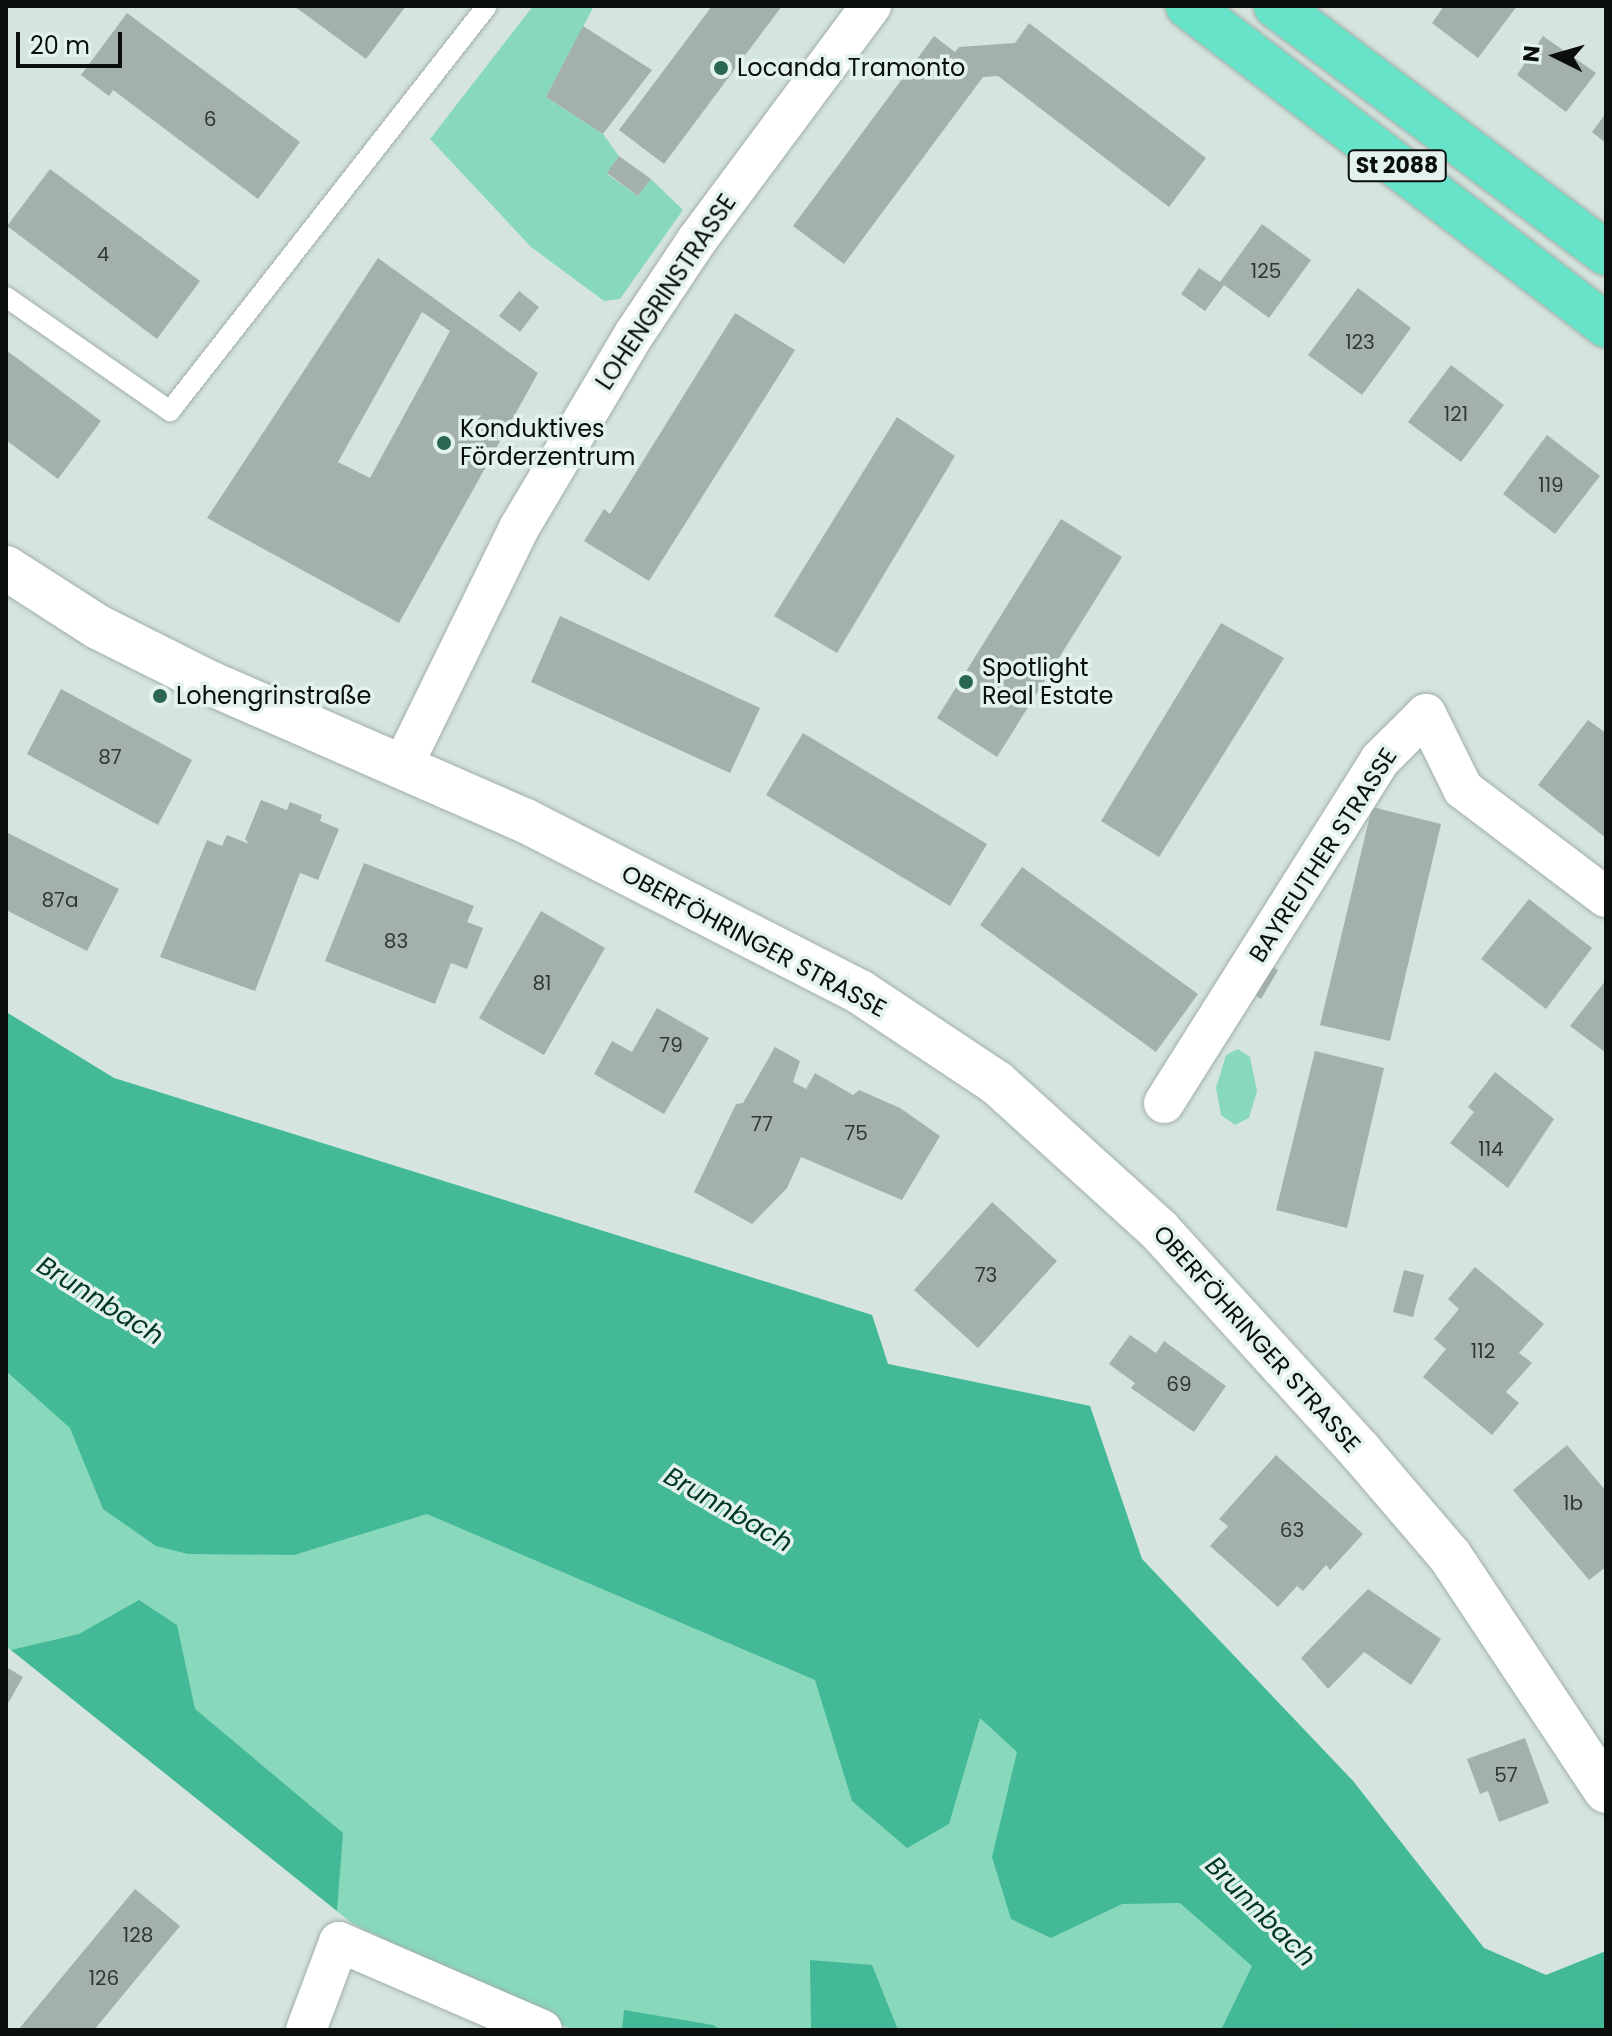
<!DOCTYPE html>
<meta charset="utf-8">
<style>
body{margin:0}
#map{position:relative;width:1612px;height:2036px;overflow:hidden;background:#d6e4df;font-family:Poppins,sans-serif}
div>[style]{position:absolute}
.green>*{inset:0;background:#88d9bc}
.forest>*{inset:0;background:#44b997}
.stream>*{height:11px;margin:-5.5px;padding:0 5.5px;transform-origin:5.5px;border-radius:5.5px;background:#43b996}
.building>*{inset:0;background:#a3b0ab}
.roads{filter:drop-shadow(0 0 2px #a1afa9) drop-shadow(0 0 2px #a1afa9)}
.lane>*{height:20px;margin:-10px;padding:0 10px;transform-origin:10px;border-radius:10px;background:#fff}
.street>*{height:40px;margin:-20px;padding:0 20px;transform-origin:20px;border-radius:20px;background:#fff}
.secondary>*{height:44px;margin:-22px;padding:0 22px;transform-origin:22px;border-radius:22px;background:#fff}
.primary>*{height:44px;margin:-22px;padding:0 22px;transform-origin:22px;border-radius:22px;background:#66e3c8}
.dots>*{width:22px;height:22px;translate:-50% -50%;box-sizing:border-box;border:4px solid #e3f2ec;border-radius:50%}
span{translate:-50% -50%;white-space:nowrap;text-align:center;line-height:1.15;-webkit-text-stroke:7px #e3f2ec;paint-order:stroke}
.number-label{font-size:20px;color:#303634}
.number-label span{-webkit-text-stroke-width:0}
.shield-label span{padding:2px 6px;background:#e3f2ec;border:2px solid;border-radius:6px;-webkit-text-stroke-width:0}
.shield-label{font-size:22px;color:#0a0e0d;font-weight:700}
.poi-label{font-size:24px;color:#0a0e0d}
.left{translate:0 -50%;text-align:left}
.street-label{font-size:24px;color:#0a0e0d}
.water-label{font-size:26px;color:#003628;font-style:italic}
.frame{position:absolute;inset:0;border:8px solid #0a0e0d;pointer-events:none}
.north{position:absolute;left:1516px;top:16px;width:80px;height:80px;-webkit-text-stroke:6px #e3f2ec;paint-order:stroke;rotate:275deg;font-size:22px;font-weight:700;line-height:32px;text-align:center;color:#0a0e0d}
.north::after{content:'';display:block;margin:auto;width:28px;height:36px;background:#0a0e0d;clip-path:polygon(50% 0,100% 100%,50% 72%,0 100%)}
.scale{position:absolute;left:16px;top:32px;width:106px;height:36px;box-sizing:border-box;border:4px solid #0a0e0d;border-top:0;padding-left:10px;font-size:24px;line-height:28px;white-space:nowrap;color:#0a0e0d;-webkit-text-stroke:6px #e3f2ec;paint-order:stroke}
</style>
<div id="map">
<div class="green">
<i style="clip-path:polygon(533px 6px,594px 6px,546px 97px,603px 134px,619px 156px,607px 174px,638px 196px,651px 179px,683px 210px,620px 299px,604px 301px,531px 247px,430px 139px)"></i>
<i style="clip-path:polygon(6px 1012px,114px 1078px,872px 1315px,888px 1364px,1090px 1406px,1142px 1559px,1353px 1781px,1484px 1948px,1546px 1975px,1606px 1951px,1606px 2030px,572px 2030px,353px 1924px,6px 1646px)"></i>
<i style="clip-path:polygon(1238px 1049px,1250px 1057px,1257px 1091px,1249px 1118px,1235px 1125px,1221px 1115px,1216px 1088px,1226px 1055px)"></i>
</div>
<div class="forest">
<i style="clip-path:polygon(6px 1012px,114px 1078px,872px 1315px,888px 1364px,1090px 1406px,1142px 1559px,1353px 1781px,1484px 1948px,1546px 1975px,1606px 1951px,1606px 2030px,1221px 2030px,1252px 1966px,1180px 1903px,1122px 1904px,1051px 1938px,1011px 1919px,992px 1857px,1017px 1752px,980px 1718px,949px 1824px,907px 1848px,852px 1801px,815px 1680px,427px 1514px,294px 1555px,188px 1554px,156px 1546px,103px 1509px,70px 1428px,6px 1371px)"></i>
<i style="clip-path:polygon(139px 1600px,177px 1625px,195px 1709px,343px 1833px,337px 1911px,11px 1650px,79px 1634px)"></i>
<i style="clip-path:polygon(810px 1960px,872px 1965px,898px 2030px,811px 2030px)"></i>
<i style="clip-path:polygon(624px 2010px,713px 2025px,721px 2030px,622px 2030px)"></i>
</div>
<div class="stream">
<i style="left:6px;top:1269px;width:226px;rotate:31.8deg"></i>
<i style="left:198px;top:1388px;width:149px;rotate:-24.2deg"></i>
<i style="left:334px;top:1327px;width:125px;rotate:11.6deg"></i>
<i style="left:456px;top:1352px;width:137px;rotate:32.2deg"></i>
<i style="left:572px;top:1425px;width:74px;rotate:43.9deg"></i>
<i style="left:625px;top:1476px;width:227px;rotate:30.2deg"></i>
<i style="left:821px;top:1590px;width:45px;rotate:53.1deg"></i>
<i style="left:848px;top:1626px;width:186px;rotate:24.1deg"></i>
<i style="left:1018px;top:1702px;width:465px;rotate:44.9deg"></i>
</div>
<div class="building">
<i style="clip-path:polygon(294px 6px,406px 6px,366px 59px)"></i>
<i style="clip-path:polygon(712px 6px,782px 6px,664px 164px,619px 130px)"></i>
<i style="clip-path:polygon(1444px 6px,1517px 6px,1478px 58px,1432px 23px)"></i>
<i style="clip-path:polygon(127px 13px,300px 142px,258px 199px,113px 90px,109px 96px,81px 75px)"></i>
<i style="clip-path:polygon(1029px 23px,1206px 158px,1169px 207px,998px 76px,983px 77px,844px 264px,793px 226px,934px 36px,955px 52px,959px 47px,1015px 43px)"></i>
<i style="clip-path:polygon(583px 26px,652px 70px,603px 134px,546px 97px)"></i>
<i style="clip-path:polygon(1543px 36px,1596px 73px,1566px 112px,1517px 75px)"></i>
<i style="clip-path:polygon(1606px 113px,1606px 143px,1592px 132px)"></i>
<i style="clip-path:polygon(619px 156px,651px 179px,638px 196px,607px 173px)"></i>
<i style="clip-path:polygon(50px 169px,200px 281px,157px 339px,7px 226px)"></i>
<i style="clip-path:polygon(1262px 224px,1311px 260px,1269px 318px,1224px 285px,1205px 311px,1181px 294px,1199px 268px,1220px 282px)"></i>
<i style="clip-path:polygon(evenodd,378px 258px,538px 373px,399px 623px,207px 518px,378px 258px,422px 312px,450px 331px,370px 478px,338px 462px,422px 312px)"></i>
<i style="clip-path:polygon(1358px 288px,1411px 328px,1362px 395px,1308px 355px)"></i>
<i style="clip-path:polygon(519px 291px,539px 307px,520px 332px,499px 316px)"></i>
<i style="clip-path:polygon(735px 313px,795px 350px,649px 581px,584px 541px,604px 509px,610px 514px)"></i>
<i style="clip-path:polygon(6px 350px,101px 421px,58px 479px,6px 440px)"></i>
<i style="clip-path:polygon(1451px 365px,1504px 405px,1461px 462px,1408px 422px)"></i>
<i style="clip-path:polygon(897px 417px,955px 456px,837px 653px,774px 616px)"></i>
<i style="clip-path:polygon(1547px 435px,1600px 476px,1555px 534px,1503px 494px)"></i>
<i style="clip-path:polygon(1061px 519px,1122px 557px,997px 757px,937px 718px)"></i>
<i style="clip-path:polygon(560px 616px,760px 708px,730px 773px,531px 682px)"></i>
<i style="clip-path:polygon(1221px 623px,1284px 658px,1159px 857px,1101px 821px)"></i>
<i style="clip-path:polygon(61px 689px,192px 760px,158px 825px,27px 754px)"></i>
<i style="clip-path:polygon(1588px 720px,1606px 733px,1606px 838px,1538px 785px)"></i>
<i style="clip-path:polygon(803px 733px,987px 844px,950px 906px,766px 795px)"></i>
<i style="clip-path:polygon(261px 800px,287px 810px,290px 802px,322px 815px,320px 821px,339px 829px,318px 880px,300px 873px,255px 991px,160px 957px,207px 840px,222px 846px,227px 835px,249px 844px,245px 839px)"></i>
<i style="clip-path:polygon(1372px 807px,1441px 824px,1390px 1041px,1320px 1025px)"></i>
<i style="clip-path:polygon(6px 832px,119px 889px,87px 951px,6px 910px)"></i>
<i style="clip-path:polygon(364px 863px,474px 906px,467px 922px,483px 928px,467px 969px,451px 963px,435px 1004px,325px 961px)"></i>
<i style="clip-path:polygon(1022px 867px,1198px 994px,1156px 1052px,980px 925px)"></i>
<i style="clip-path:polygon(1529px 899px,1592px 948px,1546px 1009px,1481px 959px)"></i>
<i style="clip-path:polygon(541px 911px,605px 948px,544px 1055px,479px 1018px)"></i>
<i style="clip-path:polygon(1265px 963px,1278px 970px,1261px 999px,1247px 990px)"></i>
<i style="clip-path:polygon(1606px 980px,1606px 1053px,1570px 1026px)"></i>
<i style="clip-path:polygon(657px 1008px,709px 1038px,664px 1114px,594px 1074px,612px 1041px,632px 1052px)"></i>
<i style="clip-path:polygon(775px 1047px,800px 1061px,793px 1082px,806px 1089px,815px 1073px,853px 1095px,859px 1090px,900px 1108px,940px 1136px,902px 1200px,801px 1157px,787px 1188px,752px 1224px,694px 1192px,736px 1104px,743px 1103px)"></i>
<i style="clip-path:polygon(1315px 1051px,1384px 1068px,1347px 1228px,1276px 1210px)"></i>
<i style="clip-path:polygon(1495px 1072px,1554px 1119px,1508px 1188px,1450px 1143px,1474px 1112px,1468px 1107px)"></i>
<i style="clip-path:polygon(992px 1202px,1057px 1261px,978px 1348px,914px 1290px)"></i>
<i style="clip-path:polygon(1475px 1267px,1544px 1324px,1519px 1353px,1532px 1363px,1506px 1392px,1519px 1403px,1492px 1435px,1423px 1377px,1446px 1349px,1434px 1339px,1459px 1309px,1448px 1299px)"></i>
<i style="clip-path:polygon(1404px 1270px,1424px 1275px,1413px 1317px,1393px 1312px)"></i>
<i style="clip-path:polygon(1130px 1335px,1156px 1353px,1164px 1341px,1226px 1386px,1194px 1432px,1131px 1388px,1135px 1383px,1109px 1364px)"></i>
<i style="clip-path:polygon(1567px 1445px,1606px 1491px,1606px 1567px,1589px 1580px,1513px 1490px)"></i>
<i style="clip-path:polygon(1276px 1455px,1363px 1534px,1330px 1570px,1326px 1565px,1303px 1591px,1297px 1586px,1278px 1607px,1210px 1546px,1228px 1526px,1219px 1519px)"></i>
<i style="clip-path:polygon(1368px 1589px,1441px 1639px,1411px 1685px,1364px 1652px,1328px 1689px,1301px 1658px)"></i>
<i style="clip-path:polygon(6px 1667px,23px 1677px,6px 1707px)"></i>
<i style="clip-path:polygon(1525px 1738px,1549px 1803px,1499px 1822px,1488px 1791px,1480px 1794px,1467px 1759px)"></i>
<i style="clip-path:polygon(135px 1889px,180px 1926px,94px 2030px,18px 2030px)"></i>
</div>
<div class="roads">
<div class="lane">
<i style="left:6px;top:297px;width:200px;rotate:34.8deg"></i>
<i style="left:170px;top:411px;width:514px;rotate:-51.95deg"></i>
</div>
<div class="street">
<i style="left:402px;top:767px;width:266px;rotate:-63.9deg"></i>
<i style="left:519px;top:528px;width:227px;rotate:-59.3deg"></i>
<i style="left:635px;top:333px;width:112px;rotate:-56.3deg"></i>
<i style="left:697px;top:240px;width:292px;rotate:-53.4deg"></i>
<i style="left:1164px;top:1103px;width:405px;rotate:-57.8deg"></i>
<i style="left:1380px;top:760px;width:65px;rotate:-45deg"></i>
<i style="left:1426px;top:714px;width:84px;rotate:63.7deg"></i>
<i style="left:1463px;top:789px;width:179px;rotate:37.1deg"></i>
<i style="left:306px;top:2030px;width:94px;rotate:-69.4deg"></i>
<i style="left:339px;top:1942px;width:221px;rotate:23.4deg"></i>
</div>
<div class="secondary">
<i style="left:6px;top:568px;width:109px;rotate:32.7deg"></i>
<i style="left:98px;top:627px;width:127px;rotate:26.6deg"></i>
<i style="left:212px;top:684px;width:340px;rotate:23.6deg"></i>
<i style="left:524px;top:820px;width:377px;rotate:27.1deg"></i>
<i style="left:860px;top:992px;width:164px;rotate:33.6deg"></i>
<i style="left:997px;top:1083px;width:219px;rotate:42.2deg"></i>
<i style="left:1159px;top:1230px;width:299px;rotate:47.7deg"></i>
<i style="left:1360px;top:1451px;width:138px;rotate:49.4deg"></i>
<i style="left:1450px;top:1556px;width:282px;rotate:56.4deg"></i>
</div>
<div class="primary">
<i style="left:1188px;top:6px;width:526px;rotate:37.35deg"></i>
<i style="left:1276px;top:6px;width:412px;rotate:36.8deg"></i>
</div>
</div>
<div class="dots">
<i style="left:721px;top:68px;background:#296754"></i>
<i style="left:444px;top:443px;background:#296754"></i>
<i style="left:966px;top:682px;background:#296754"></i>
<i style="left:160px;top:696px;background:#296754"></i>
</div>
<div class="number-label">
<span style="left:210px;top:119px">6</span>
<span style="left:103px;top:254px">4</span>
<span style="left:1266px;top:271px">125</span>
<span style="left:1360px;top:342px">123</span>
<span style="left:1456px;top:414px">121</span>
<span style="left:1551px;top:485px">119</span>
<span style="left:110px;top:757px">87</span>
<span style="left:60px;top:900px">87a</span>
<span style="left:396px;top:941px">83</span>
<span style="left:542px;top:983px">81</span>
<span style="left:671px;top:1045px">79</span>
<span style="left:762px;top:1124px">77</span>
<span style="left:856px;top:1133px">75</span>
<span style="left:1491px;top:1149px">114</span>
<span style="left:986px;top:1275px">73</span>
<span style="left:1483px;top:1351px">112</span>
<span style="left:1179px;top:1384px">69</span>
<span style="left:1573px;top:1503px">1b</span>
<span style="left:1292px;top:1530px">63</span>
<span style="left:1506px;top:1775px">57</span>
<span style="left:138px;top:1935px">128</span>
<span style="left:104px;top:1978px">126</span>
</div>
<div class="shield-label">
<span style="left:1397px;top:166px">St 2088</span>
</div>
<div class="poi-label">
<span class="left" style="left:737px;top:68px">Locanda Tramonto</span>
<span class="left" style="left:460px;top:443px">Konduktives<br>Förderzentrum</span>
<span class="left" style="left:982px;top:682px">Spotlight<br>Real Estate</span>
<span class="left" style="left:176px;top:696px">Lohengrinstraße</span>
</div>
<div class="street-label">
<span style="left:666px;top:292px;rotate:-56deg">LOHENGRINSTRASSE</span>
<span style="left:1323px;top:855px;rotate:-57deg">BAYREUTHER STRASSE</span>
<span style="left:754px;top:941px;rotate:28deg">OBERFÖHRINGER STRASSE</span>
<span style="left:1257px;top:1339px;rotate:48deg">OBERFÖHRINGER STRASSE</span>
</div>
<div class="water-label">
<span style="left:100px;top:1301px;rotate:32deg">Brunnbach</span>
<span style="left:728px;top:1510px;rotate:30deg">Brunnbach</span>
<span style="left:1260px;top:1912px;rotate:45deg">Brunnbach</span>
</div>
<div class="frame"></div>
<div class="north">N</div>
<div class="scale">20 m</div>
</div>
